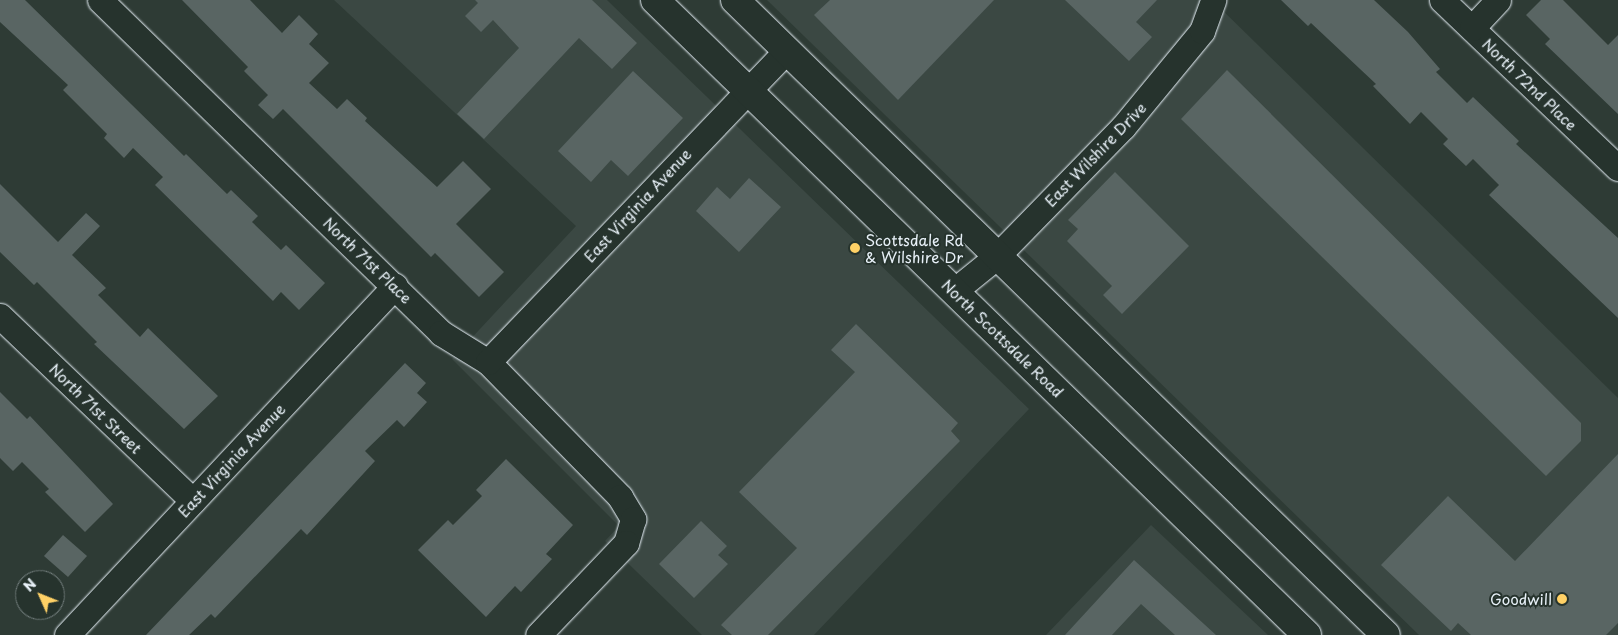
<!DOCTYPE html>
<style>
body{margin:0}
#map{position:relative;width:1618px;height:635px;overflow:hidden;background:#2e3b35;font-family:"Playpen Sans",sans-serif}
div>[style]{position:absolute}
.built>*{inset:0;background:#3b4843}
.building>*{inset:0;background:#596563}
.roads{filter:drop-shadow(0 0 1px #e8f1f8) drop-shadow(0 0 1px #e8f1f8)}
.minor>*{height:25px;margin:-12.5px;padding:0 12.5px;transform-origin:12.5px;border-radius:12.5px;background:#26332d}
.primary>*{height:28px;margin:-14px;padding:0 14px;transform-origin:14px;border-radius:14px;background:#26332d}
.dots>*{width:14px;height:14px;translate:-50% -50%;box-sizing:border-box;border:2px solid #26332d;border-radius:50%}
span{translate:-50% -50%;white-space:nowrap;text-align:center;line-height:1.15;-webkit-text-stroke:4px #26332d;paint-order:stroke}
.street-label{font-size:15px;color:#e8f1f8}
.poi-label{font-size:15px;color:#e8f1f8}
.left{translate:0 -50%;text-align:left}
.right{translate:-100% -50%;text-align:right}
.north{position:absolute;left:15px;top:570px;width:50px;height:50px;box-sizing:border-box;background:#26332d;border:1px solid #747f7e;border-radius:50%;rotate:314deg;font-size:14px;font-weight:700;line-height:20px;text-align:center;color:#e8f1f8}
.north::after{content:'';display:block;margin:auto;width:18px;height:22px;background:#ffd166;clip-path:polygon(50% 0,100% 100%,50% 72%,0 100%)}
</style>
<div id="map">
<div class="built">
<i style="clip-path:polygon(334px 0,607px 0,1029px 409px,814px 635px,702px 635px,605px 541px,619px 526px,452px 359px,576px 226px)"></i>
<i style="clip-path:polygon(767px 0,1212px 0,1618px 398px,1618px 635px,1419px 635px)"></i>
<i style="clip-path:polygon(1151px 525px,1268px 635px,1046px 635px)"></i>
</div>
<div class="building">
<i style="clip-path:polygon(0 0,25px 0,184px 156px,186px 154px,227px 194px,231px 190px,258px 216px,252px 222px,281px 250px,286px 245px,325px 283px,299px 310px,281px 292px,273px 301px,155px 185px,163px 177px,133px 148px,124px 158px,104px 138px,107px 134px,63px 90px,68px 85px,0 22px)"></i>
<i style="clip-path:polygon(182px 0,250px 0,282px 33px,299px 15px,318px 34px,309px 44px,329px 63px,309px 83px,337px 109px,347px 99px,367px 118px,365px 121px,437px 187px,463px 161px,491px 189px,456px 224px,504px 272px,479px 297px,435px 253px,431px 257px,283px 109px,273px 119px,258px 105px,268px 95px,244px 71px,248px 67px)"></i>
<i style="clip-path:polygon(475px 0,592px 0,637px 43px,612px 69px,579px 38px,484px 139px,457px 114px,519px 48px,493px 20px,481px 32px,465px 16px,478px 3px)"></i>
<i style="clip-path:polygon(830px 0,994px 0,898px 100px,814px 15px)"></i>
<i style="clip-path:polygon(1065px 0,1157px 0,1136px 22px,1152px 37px,1129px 61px)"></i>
<i style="clip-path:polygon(1281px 0,1374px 0,1408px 32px,1440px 69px,1436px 72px,1467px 103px,1473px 97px,1519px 141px,1516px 144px,1618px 238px,1618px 318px,1489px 195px,1499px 185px,1473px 159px,1466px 166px,1443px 144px,1448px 139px,1421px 112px,1410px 124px,1373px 86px,1376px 84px,1311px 23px,1308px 26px)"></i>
<i style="clip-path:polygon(1541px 0,1563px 0,1608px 45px,1618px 35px,1618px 114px,1545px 44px,1550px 39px,1526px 15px)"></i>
<i style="clip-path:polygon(1227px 70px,1581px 423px,1581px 441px,1546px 476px,1181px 119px)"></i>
<i style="clip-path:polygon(633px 71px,683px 118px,628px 176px,611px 160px,591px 182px,558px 151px)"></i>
<i style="clip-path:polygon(1115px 172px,1189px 246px,1122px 314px,1103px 295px,1112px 286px,1067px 241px,1078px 229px,1068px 220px)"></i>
<i style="clip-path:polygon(749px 178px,781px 207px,739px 252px,696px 211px,717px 187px,730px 199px)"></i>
<i style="clip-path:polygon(0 184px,58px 242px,86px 213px,100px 226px,72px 255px,106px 288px,98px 295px,140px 337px,148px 328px,218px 396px,184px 429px,94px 344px,97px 342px,37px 282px,34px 285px,0 252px)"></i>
<i style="clip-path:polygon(856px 324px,958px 423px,951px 431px,960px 441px,768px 635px,732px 635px,721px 625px,797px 548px,739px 492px,855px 372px,831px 350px)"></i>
<i style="clip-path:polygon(405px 363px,426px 383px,417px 393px,427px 402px,404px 427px,397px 420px,365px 451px,375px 461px,307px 535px,301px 529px,215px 618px,211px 614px,189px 635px,146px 635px)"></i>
<i style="clip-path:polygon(0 392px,27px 419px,30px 416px,113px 504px,85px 532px,45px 492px,49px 489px,22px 462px,13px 471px,0 458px)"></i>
<i style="clip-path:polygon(1618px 454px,1618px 623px,1606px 635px,1471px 635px,1458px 623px,1451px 631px,1381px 565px,1448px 496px,1515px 561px)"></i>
<i style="clip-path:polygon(506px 459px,573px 525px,546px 554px,552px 559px,521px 592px,515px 586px,486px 617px,418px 550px,448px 520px,453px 525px,482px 496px,476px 490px)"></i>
<i style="clip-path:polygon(701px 521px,727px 546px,718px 555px,728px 564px,694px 598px,659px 564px)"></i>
<i style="clip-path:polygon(63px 535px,87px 556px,68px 577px,44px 556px)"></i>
<i style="clip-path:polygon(1134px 560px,1216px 635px,1175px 635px,1141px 604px,1112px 635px,1065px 635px)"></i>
</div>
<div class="roads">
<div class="minor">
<i style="left:100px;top:0;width:477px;rotate:44.3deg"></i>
<i style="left:441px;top:333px;width:55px;rotate:31.7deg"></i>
<i style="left:488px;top:362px;width:189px;rotate:45.6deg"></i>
<i style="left:620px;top:497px;width:26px;rotate:59deg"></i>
<i style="left:633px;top:519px;width:25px;rotate:106deg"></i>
<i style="left:626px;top:543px;width:127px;rotate:133.7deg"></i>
<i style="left:1442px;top:0;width:243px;rotate:43.7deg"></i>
<i style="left:1472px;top:28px;width:38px;rotate:-47deg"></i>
<i style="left:954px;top:291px;width:54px;rotate:-39deg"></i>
<i style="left:996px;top:257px;width:182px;rotate:-45.7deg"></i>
<i style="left:1123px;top:127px;width:124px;rotate:-50.5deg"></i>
<i style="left:1202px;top:31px;width:33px;rotate:-70deg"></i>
<i style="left:0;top:316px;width:267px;rotate:43.8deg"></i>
<i style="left:488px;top:362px;width:432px;rotate:-46.2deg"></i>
<i style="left:67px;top:635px;width:479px;rotate:-46.8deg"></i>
</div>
<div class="primary">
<i style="left:655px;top:0;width:910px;rotate:44.24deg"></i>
<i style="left:735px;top:0;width:909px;rotate:44.29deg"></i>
</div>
</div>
<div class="dots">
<i style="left:855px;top:248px;background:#ffd166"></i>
<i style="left:1562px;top:599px;background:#ffd166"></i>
</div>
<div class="street-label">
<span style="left:1530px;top:84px;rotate:44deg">North 72nd Place</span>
<span style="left:1095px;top:154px;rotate:-46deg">East Wilshire Drive</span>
<span style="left:637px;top:205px;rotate:-47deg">East Virginia Avenue</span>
<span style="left:368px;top:260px;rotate:44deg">North 71st Place</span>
<span style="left:1003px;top:338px;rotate:44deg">North Scottsdale Road</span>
<span style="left:96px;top:408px;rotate:44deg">North 71st Street</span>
<span style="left:231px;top:460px;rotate:-47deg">East Virginia Avenue</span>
</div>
<div class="poi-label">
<span class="left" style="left:865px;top:248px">Scottsdale Rd<br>&amp; Wilshire Dr</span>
<span class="right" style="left:1552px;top:599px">Goodwill</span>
</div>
<div class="north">N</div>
</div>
